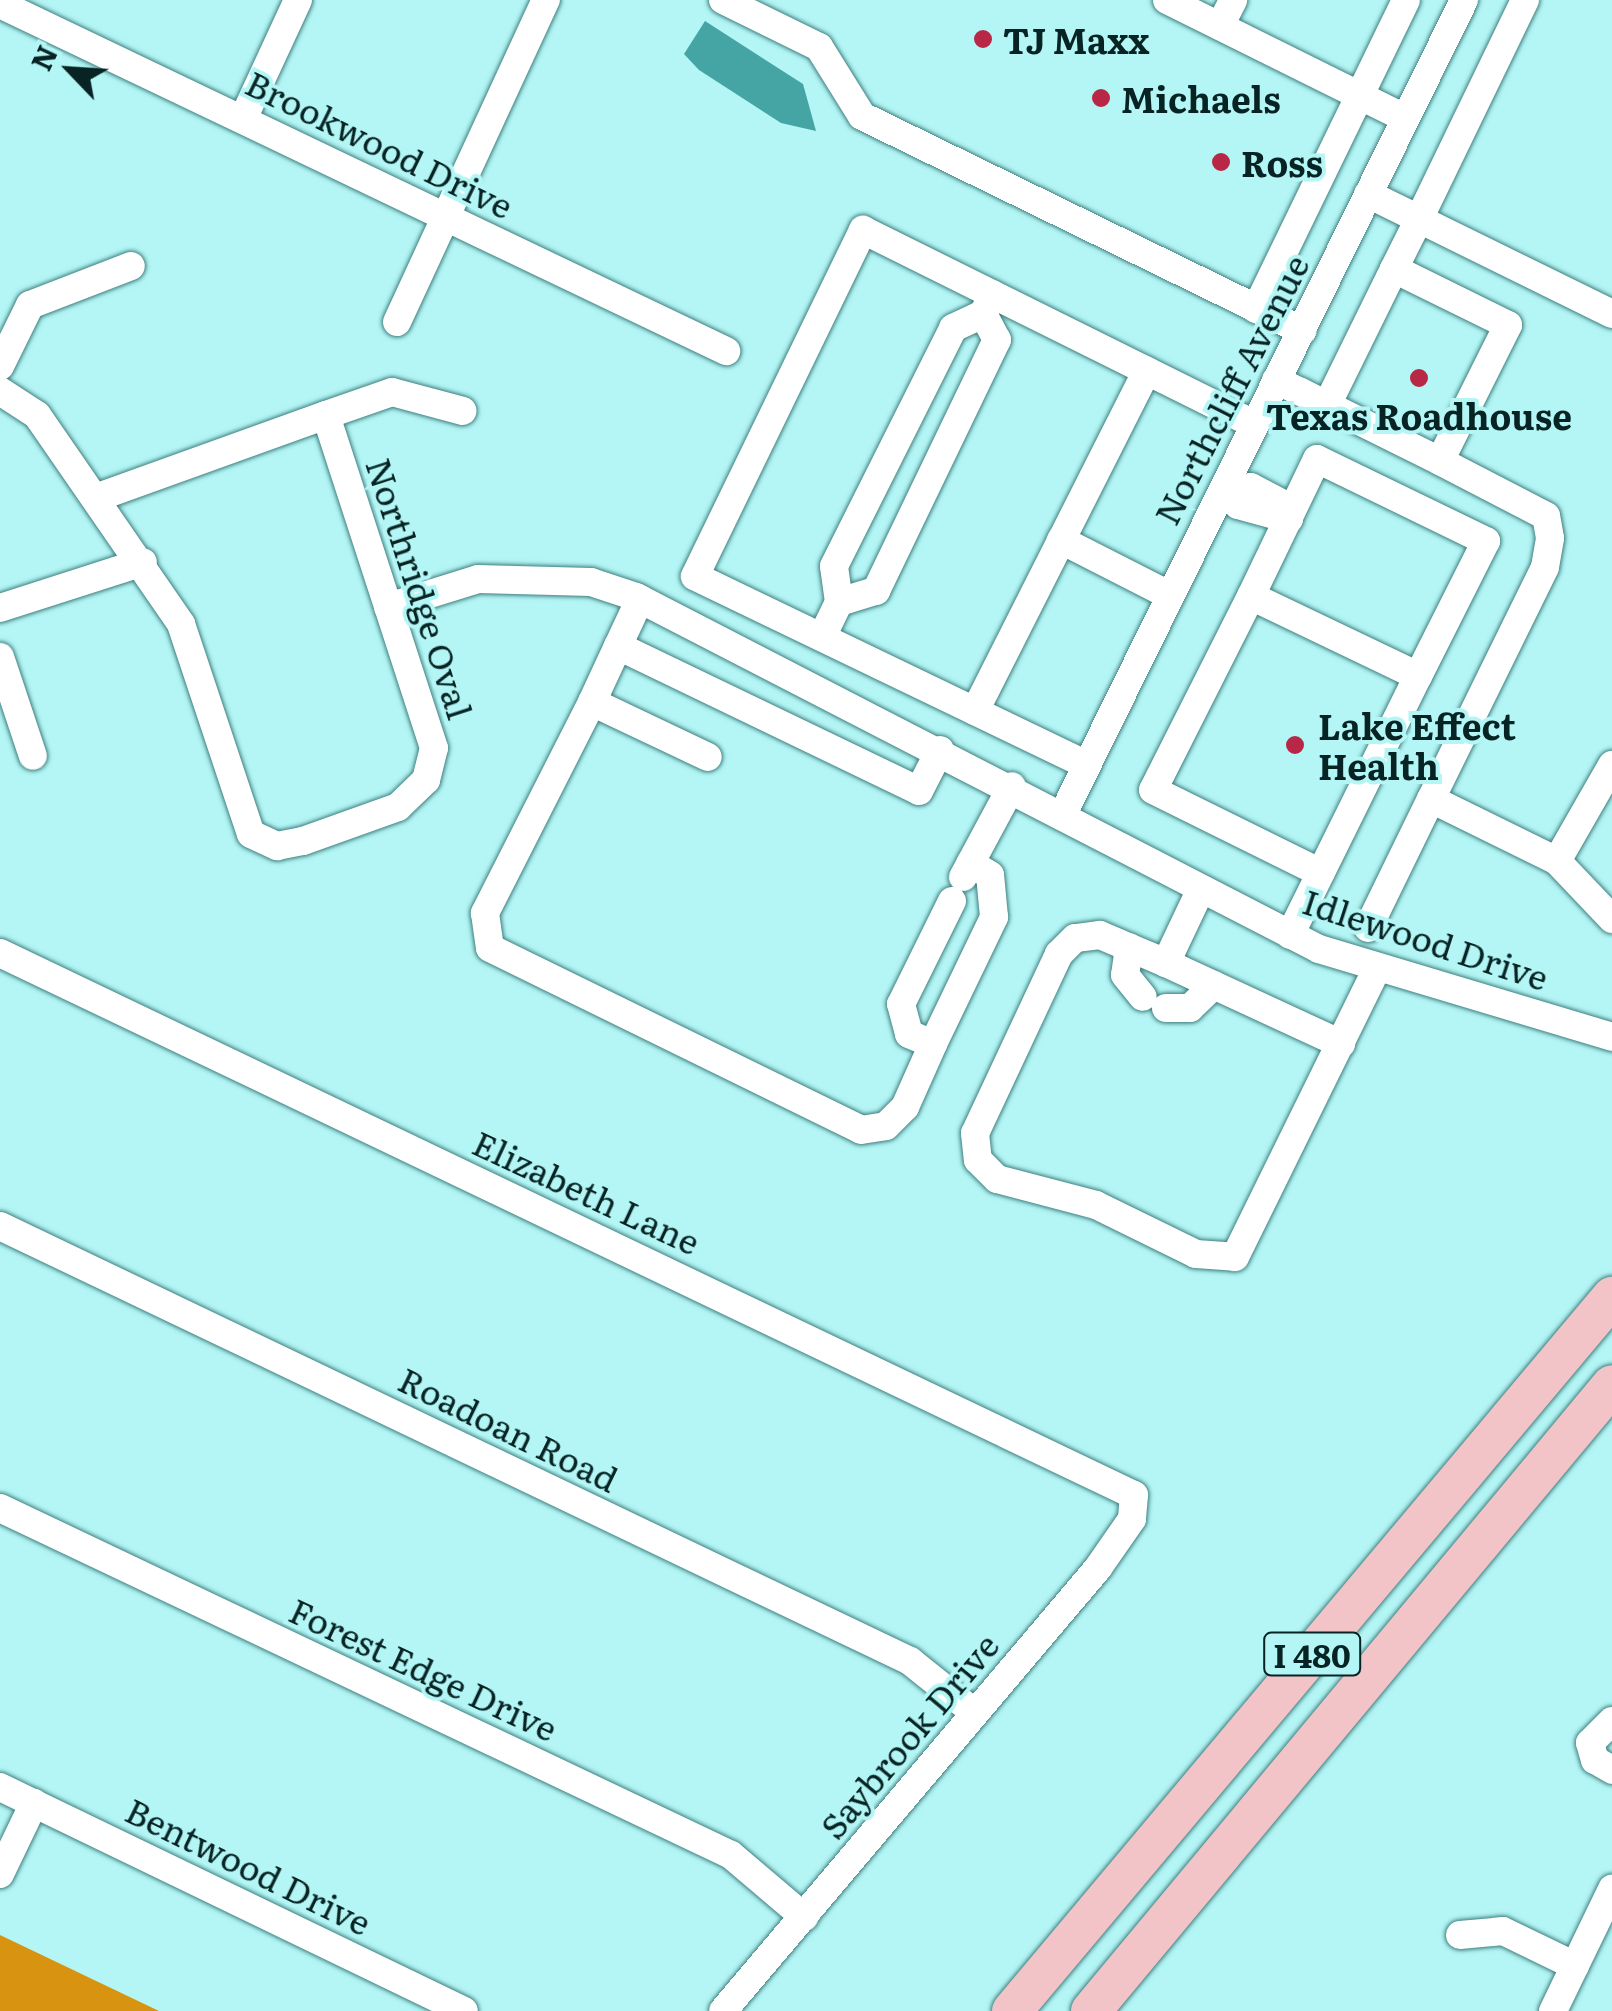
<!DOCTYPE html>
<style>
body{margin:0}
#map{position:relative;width:1612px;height:2011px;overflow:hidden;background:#b3f6f5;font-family:Literata,serif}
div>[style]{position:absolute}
.forest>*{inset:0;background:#d89310}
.water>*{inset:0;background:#45a4a4}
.roads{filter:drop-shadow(0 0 2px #3e7f7f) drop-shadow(0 0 2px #3e7f7f)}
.minor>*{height:28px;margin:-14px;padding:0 14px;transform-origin:14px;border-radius:14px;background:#fff}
.highway>*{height:40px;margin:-20px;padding:0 20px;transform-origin:20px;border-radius:20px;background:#f3c4c7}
.dots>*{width:28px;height:28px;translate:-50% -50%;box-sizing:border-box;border:5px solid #b3f6f5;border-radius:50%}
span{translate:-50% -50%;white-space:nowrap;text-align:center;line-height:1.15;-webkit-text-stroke:8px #b3f6f5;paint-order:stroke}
.shield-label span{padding:2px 8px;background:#b3f6f5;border:2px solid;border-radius:8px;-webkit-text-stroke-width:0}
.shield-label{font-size:32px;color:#072323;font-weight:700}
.poi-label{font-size:35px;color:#072323;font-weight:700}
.left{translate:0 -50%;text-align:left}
.street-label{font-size:35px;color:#072323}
.north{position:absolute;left:20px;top:20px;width:100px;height:100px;-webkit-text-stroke:8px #b3f6f5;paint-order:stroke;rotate:295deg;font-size:28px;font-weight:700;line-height:40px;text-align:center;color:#072323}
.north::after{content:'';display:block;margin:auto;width:35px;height:45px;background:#072323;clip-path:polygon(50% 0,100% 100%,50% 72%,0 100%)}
</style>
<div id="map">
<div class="forest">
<i style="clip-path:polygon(0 1935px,159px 2011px,0 2011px)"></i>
</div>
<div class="water">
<i style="clip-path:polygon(705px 21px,803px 84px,816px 131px,781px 123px,699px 70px,684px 54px)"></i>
</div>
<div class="roads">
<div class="minor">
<i style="left:723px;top:0;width:107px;rotate:26.1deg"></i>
<i style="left:819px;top:47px;width:81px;rotate:58.1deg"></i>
<i style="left:862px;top:116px;width:490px;rotate:26deg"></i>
<i style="left:1167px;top:0;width:266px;rotate:26.4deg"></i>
<i style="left:1525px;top:0;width:243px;rotate:115.8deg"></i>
<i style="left:1419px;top:219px;width:215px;rotate:26.2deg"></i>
<i style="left:0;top:4px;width:805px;rotate:25.55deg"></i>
<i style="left:1220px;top:26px;width:29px;rotate:-63deg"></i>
<i style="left:243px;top:119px;width:131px;rotate:-65.2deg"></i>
<i style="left:1368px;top:194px;width:57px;rotate:26.1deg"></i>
<i style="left:1419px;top:219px;width:56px;rotate:116.6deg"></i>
<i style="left:1256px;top:309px;width:343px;rotate:-64.1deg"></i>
<i style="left:397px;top:322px;width:355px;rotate:-65.2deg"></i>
<i style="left:0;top:366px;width:68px;rotate:-63.8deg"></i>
<i style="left:30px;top:305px;width:108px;rotate:-21.1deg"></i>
<i style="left:1276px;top:380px;width:25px;rotate:26deg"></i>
<i style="left:1299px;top:391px;width:31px;rotate:27deg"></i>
<i style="left:1327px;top:405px;width:126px;rotate:26.4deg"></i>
<i style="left:1440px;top:461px;width:152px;rotate:-63.4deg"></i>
<i style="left:1508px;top:325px;width:127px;rotate:-153.8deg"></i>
<i style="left:1394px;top:269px;width:152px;rotate:116.2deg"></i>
<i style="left:0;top:391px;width:44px;rotate:33deg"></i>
<i style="left:37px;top:415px;width:254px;rotate:55.4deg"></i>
<i style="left:181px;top:624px;width:221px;rotate:71.6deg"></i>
<i style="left:251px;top:834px;width:29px;rotate:25deg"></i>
<i style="left:277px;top:846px;width:26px;rotate:-11deg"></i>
<i style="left:303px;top:841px;width:101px;rotate:-19.7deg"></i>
<i style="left:398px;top:807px;width:39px;rotate:-44deg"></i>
<i style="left:426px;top:780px;width:33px;rotate:-76deg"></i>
<i style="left:434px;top:748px;width:350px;rotate:-108deg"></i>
<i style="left:326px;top:415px;width:245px;rotate:160.2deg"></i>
<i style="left:326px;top:415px;width:70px;rotate:-19.2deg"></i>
<i style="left:392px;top:392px;width:73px;rotate:15deg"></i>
<i style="left:1317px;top:459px;width:188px;rotate:25.9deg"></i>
<i style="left:1486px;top:541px;width:151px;rotate:116.7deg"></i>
<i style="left:1418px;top:676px;width:185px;rotate:-154.4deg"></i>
<i style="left:1251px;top:596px;width:152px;rotate:-64.3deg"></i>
<i style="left:1251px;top:487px;width:36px;rotate:28deg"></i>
<i style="left:1283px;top:504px;width:16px;rotate:68deg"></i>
<i style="left:1289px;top:519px;width:53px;rotate:-164.6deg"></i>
<i style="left:1238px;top:505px;width:12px;rotate:-95deg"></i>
<i style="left:1237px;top:493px;width:15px;rotate:-23deg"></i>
<i style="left:1061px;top:540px;width:121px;rotate:27deg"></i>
<i style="left:1251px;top:596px;width:217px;rotate:116.8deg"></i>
<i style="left:1153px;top:790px;width:187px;rotate:26.3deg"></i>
<i style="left:640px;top:599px;width:52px;rotate:115.1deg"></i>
<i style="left:618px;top:646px;width:334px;rotate:25.7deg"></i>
<i style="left:919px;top:791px;width:46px;rotate:-62.9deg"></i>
<i style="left:839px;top:602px;width:39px;rotate:-17deg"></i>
<i style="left:876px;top:591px;width:279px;rotate:-64.3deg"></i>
<i style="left:997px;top:340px;width:30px;rotate:-118deg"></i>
<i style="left:388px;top:607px;width:94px;rotate:-17.3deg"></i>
<i style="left:478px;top:579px;width:113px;rotate:1.5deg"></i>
<i style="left:591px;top:582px;width:47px;rotate:18.4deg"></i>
<i style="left:636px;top:597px;width:768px;rotate:27.27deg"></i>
<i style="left:1319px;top:949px;width:306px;rotate:16.7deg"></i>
<i style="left:0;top:608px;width:150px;rotate:-17.8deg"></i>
<i style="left:822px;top:637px;width:39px;rotate:-64deg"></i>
<i style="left:839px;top:602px;width:36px;rotate:-98deg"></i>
<i style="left:834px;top:566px;width:266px;rotate:-63.4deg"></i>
<i style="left:953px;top:328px;width:33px;rotate:-25deg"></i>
<i style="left:983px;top:314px;width:22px;rotate:-63deg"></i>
<i style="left:618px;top:646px;width:62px;rotate:114.9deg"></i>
<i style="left:592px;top:702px;width:128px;rotate:25.4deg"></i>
<i style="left:0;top:657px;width:104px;rotate:71.6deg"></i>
<i style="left:592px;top:702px;width:237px;rotate:116.9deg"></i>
<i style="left:485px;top:913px;width:35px;rotate:82deg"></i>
<i style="left:490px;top:948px;width:413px;rotate:26.1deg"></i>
<i style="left:861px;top:1130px;width:25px;rotate:-9deg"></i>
<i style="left:886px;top:1126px;width:27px;rotate:-45deg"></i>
<i style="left:905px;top:1107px;width:69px;rotate:-66deg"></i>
<i style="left:975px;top:711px;width:381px;rotate:-63.2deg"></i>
<i style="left:1087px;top:765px;width:435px;rotate:-154.3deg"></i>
<i style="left:695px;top:576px;width:385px;rotate:-64.1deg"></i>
<i style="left:863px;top:230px;width:436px;rotate:26.4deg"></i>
<i style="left:1431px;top:799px;width:258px;rotate:-63.8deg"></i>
<i style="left:1545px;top:567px;width:29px;rotate:-80deg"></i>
<i style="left:1550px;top:538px;width:22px;rotate:-100deg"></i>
<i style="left:1546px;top:516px;width:119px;rotate:-152.6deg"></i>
<i style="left:1064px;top:812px;width:905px;rotate:-63.77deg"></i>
<i style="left:1557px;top:861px;width:80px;rotate:46.5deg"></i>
<i style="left:963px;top:877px;width:103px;rotate:-61.7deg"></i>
<i style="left:1200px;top:891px;width:80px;rotate:115.3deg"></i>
<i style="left:1166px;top:963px;width:72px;rotate:-157deg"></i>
<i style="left:1100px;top:935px;width:25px;rotate:173deg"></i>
<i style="left:1075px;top:938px;width:23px;rotate:135deg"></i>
<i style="left:1059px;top:954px;width:198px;rotate:115.1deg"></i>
<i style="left:975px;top:1133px;width:27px;rotate:84deg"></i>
<i style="left:978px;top:1160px;width:27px;rotate:45deg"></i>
<i style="left:997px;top:1179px;width:102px;rotate:14.7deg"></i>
<i style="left:1096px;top:1205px;width:111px;rotate:26.1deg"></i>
<i style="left:1196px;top:1254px;width:39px;rotate:4deg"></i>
<i style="left:1235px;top:1257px;width:321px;rotate:-63.8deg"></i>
<i style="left:952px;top:901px;width:115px;rotate:116.3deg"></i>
<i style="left:901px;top:1004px;width:31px;rotate:75deg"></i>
<i style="left:909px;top:1034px;width:26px;rotate:23deg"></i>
<i style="left:933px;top:1044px;width:141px;rotate:-64.3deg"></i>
<i style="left:994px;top:917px;width:42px;rotate:-95.4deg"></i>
<i style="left:990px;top:875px;width:23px;rotate:-149deg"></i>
<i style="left:1368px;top:928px;width:144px;rotate:-64deg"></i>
<i style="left:1431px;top:799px;width:140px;rotate:26.2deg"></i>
<i style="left:1557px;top:861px;width:111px;rotate:-60.2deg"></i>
<i style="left:1290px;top:935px;width:289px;rotate:-63.7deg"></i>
<i style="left:1129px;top:947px;width:28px;rotate:98deg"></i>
<i style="left:1125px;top:975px;width:28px;rotate:51deg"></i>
<i style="left:0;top:953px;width:1257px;rotate:25.55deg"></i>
<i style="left:1134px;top:1495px;width:24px;rotate:95deg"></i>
<i style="left:1132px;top:1519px;width:60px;rotate:124.8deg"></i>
<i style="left:1098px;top:1568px;width:580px;rotate:130.25deg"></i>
<i style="left:1166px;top:963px;width:193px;rotate:24.8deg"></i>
<i style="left:1166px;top:1008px;width:24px"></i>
<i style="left:1190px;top:1008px;width:33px;rotate:-44deg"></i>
<i style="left:0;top:1226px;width:1009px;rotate:25.55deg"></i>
<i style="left:910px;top:1661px;width:83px;rotate:38.7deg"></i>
<i style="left:0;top:1508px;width:809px;rotate:25.39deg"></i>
<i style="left:731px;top:1855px;width:96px;rotate:40.3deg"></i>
<i style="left:1612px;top:1721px;width:31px;rotate:135deg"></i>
<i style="left:1590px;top:1743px;width:18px;rotate:74deg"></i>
<i style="left:1595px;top:1760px;width:20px;rotate:30deg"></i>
<i style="left:0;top:1787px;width:515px;rotate:25.77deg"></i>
<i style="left:0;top:1874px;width:79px;rotate:-64.4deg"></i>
<i style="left:1460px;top:1935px;width:43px;rotate:-5.3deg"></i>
<i style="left:1503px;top:1931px;width:80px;rotate:25.9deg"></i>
<i style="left:1553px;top:2011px;width:136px;rotate:-64.2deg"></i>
</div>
<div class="highway">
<i style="left:1012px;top:2011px;width:933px;rotate:-49.96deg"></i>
<i style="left:1091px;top:2011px;width:814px;rotate:-50.23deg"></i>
</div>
</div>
<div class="dots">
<i style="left:983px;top:39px;background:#b82745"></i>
<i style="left:1101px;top:98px;background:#b82745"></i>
<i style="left:1221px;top:162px;background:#b82745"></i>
<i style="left:1419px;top:378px;background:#b82745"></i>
<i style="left:1295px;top:745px;background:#b82745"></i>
</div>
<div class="shield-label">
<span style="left:1312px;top:1654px">I 480</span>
</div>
<div class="poi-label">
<span class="left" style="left:1003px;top:39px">TJ Maxx</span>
<span class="left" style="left:1121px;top:98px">Michaels</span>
<span class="left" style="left:1241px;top:162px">Ross</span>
<span style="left:1419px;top:415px">Texas Roadhouse</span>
<span class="left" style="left:1318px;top:745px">Lake Effect<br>Health</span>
</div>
<div class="street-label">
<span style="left:380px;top:143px;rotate:26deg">Brookwood Drive</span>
<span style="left:1230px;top:389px;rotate:-63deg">Northcliff Avenue</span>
<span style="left:421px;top:588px;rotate:72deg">Northridge Oval</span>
<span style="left:1426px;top:938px;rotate:18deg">Idlewood Drive</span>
<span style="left:587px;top:1191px;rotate:25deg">Elizabeth Lane</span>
<span style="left:509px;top:1428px;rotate:26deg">Roadoan Road</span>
<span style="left:424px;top:1668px;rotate:25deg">Forest Edge Drive</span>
<span style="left:908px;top:1735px;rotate:-50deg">Saybrook Drive</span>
<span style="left:249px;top:1865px;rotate:26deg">Bentwood Drive</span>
</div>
<div class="north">N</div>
</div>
